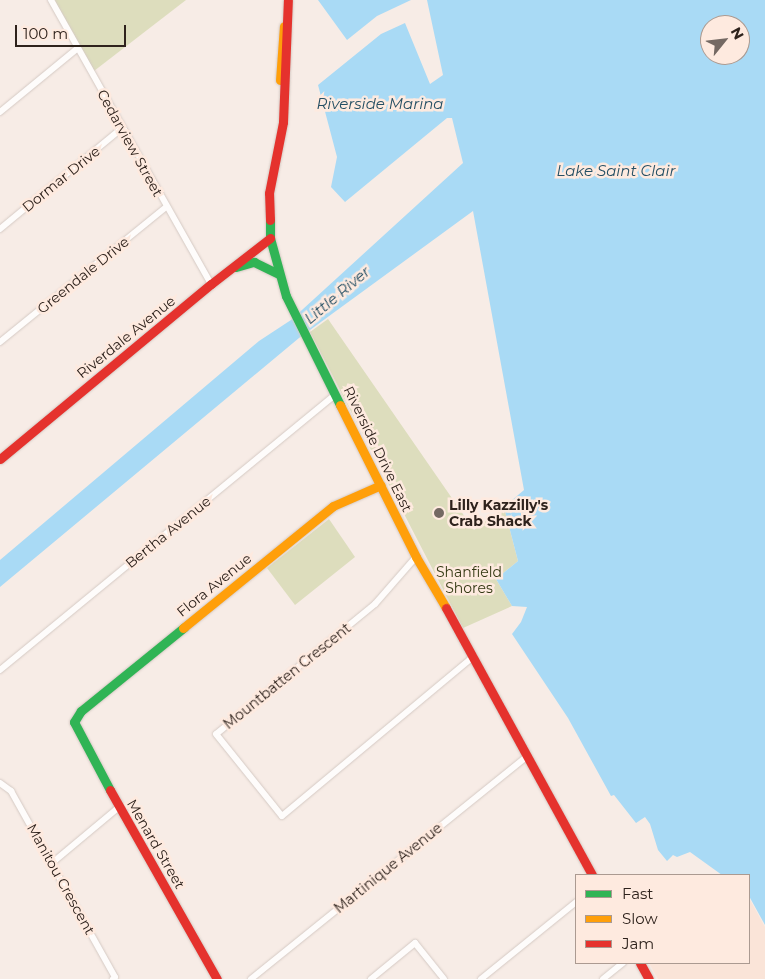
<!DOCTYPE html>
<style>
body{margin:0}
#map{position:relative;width:765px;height:979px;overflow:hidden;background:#f7ece6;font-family:Montserrat,sans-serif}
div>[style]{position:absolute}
.built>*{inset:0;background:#fae4d8}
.green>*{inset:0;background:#ddddbd}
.water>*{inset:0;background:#a9daf5}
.roads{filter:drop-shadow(0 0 1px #d5cac4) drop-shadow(0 0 1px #d5cac4)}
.street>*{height:6px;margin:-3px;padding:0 3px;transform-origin:3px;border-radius:3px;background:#fefcfb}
.fast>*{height:9px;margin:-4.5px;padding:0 4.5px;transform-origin:4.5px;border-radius:4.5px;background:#30b455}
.slow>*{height:9px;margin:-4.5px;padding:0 4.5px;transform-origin:4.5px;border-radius:4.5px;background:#ff9f0a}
.jam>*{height:9px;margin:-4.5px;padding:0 4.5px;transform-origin:4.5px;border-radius:4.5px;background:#e5322d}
.dots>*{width:14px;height:14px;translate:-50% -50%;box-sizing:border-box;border:2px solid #feeadf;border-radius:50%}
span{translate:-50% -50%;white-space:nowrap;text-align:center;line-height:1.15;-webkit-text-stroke:5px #feeadf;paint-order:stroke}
.street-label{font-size:14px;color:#2e221c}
.poi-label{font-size:14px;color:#2e221c;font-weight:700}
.left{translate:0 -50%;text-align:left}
.park-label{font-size:14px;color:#333812}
.water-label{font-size:15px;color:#254f64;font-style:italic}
.legend{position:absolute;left:575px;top:874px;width:175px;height:90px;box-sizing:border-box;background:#feeadf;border:1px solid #ab9a91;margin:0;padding:6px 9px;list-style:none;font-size:15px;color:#2e221c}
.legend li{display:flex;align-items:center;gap:10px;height:25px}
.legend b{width:25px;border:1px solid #ab9a91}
.north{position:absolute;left:700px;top:15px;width:50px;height:50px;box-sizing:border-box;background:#feeadf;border:1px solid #ab9a91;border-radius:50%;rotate:61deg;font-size:14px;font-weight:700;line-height:20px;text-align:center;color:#2e221c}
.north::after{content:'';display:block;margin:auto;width:18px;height:22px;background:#746963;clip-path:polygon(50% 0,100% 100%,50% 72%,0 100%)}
.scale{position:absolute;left:15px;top:25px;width:111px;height:22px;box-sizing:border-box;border:2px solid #2e221c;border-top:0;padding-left:6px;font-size:15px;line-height:18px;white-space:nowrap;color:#2e221c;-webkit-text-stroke:4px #feeadf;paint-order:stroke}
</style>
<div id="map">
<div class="built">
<i style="clip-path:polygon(749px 898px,765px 927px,765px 979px,658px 979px,649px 963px,749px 963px)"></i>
</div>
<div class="green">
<i style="clip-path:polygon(52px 0,186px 0,94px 71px)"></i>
<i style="clip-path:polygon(328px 319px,474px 530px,504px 507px,518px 561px,496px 579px,512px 606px,463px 628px,310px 332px)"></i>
<i style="clip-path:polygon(329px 519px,355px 557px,295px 605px,267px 568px)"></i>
</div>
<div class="water">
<i style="clip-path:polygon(318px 0,411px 0,377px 16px,347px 40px)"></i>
<i style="clip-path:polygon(evenodd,427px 0,765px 0,765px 925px,749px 896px,749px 875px,722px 875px,690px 852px,677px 857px,673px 855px,667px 861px,658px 850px,650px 824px,645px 817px,636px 823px,614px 795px,611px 796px,568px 718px,512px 634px,521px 622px,527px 607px,512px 606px,496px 579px,518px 561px,504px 507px,524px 490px,473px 211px,299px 338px,0 587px,0 560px,259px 341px,291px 320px,463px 163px,452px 118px,447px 118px,345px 202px,331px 187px,337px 157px,318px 85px,381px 34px,405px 23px,430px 84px,443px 75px,427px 0,710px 25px,740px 25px,740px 55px,710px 55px,710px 25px)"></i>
</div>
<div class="roads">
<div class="street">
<i style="left:51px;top:0;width:326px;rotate:60.6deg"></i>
<i style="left:0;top:112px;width:101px;rotate:-39.4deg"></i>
<i style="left:0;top:229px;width:157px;rotate:-39.6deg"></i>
<i style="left:0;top:342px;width:214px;rotate:-39.1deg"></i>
<i style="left:416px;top:557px;width:62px;rotate:131.1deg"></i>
<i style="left:375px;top:604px;width:205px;rotate:140.7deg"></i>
<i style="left:216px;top:734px;width:105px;rotate:51.2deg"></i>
<i style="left:282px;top:816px;width:250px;rotate:-39.8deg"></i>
<i style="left:0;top:670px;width:435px;rotate:-39.4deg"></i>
<i style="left:0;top:783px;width:14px;rotate:36deg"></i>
<i style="left:11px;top:791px;width:213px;rotate:60.8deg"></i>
<i style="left:115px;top:977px;width:3px;rotate:135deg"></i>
<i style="left:52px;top:863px;width:87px;rotate:-39.9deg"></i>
<i style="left:251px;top:979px;width:353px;rotate:-38.9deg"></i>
<i style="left:371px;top:979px;width:57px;rotate:-39.3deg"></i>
<i style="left:415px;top:943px;width:46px;rotate:51.1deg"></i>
<i style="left:481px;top:979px;width:122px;rotate:-39deg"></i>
<i style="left:603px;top:979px;width:26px;rotate:-39deg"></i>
</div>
<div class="fast">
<i style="left:270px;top:220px;width:18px;rotate:90deg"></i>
<i style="left:270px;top:238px;width:60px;rotate:74.6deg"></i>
<i style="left:286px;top:296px;width:122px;rotate:63.6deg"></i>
<i style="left:236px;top:267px;width:19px;rotate:-16deg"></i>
<i style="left:254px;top:262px;width:28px;rotate:26deg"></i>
<i style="left:110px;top:790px;width:77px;rotate:-117.9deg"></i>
<i style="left:74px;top:722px;width:13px;rotate:-58deg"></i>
<i style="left:81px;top:711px;width:132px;rotate:-39.1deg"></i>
</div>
<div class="slow">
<i style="left:280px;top:80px;width:54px;rotate:-85.8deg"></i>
<i style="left:340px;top:405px;width:170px;rotate:63.4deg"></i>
<i style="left:416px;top:557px;width:59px;rotate:59.5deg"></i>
<i style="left:183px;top:628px;width:193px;rotate:-39.1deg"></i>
<i style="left:333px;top:506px;width:52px;rotate:-23.6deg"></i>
</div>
<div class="jam">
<i style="left:270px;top:220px;width:27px;rotate:-92deg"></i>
<i style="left:269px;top:193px;width:72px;rotate:-78.8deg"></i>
<i style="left:283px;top:122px;width:122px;rotate:-87.7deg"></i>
<i style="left:0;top:459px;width:274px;rotate:-39.7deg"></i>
<i style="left:211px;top:284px;width:75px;rotate:-37.9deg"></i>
<i style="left:446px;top:608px;width:304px;rotate:61.3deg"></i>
<i style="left:110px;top:790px;width:217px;rotate:60.5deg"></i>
<i style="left:640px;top:963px;width:18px;rotate:61deg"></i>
</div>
</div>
<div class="dots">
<i style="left:439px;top:513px;background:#746963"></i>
</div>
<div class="street-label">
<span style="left:130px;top:143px;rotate:61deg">Cedarview Street</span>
<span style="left:61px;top:179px;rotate:-39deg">Dormar Drive</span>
<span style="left:83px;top:275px;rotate:-39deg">Greendale Drive</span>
<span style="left:126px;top:337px;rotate:-39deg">Riverdale Avenue</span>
<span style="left:378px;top:449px;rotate:64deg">Riverside Drive East</span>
<span style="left:168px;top:532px;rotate:-39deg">Bertha Avenue</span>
<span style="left:214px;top:585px;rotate:-39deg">Flora Avenue</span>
<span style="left:287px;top:676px;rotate:-39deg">Mountbatten Crescent</span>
<span style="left:156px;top:844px;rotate:60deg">Menard Street</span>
<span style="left:388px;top:868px;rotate:-39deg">Martinique Avenue</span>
<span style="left:61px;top:879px;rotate:61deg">Manitou Crescent</span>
</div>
<div class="poi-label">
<span class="left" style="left:449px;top:513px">Lilly Kazzilly's<br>Crab Shack</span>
</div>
<div class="park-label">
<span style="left:469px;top:580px">Shanfield<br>Shores</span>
</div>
<div class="water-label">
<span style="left:380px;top:104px">Riverside Marina</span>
<span style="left:616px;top:171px">Lake Saint Clair</span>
<span style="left:337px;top:295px;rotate:-40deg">Little River</span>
</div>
<ul class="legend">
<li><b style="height:6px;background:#30b455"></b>Fast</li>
<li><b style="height:6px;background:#ff9f0a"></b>Slow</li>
<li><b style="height:6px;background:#e5322d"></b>Jam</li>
</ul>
<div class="north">N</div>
<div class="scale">100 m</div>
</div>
